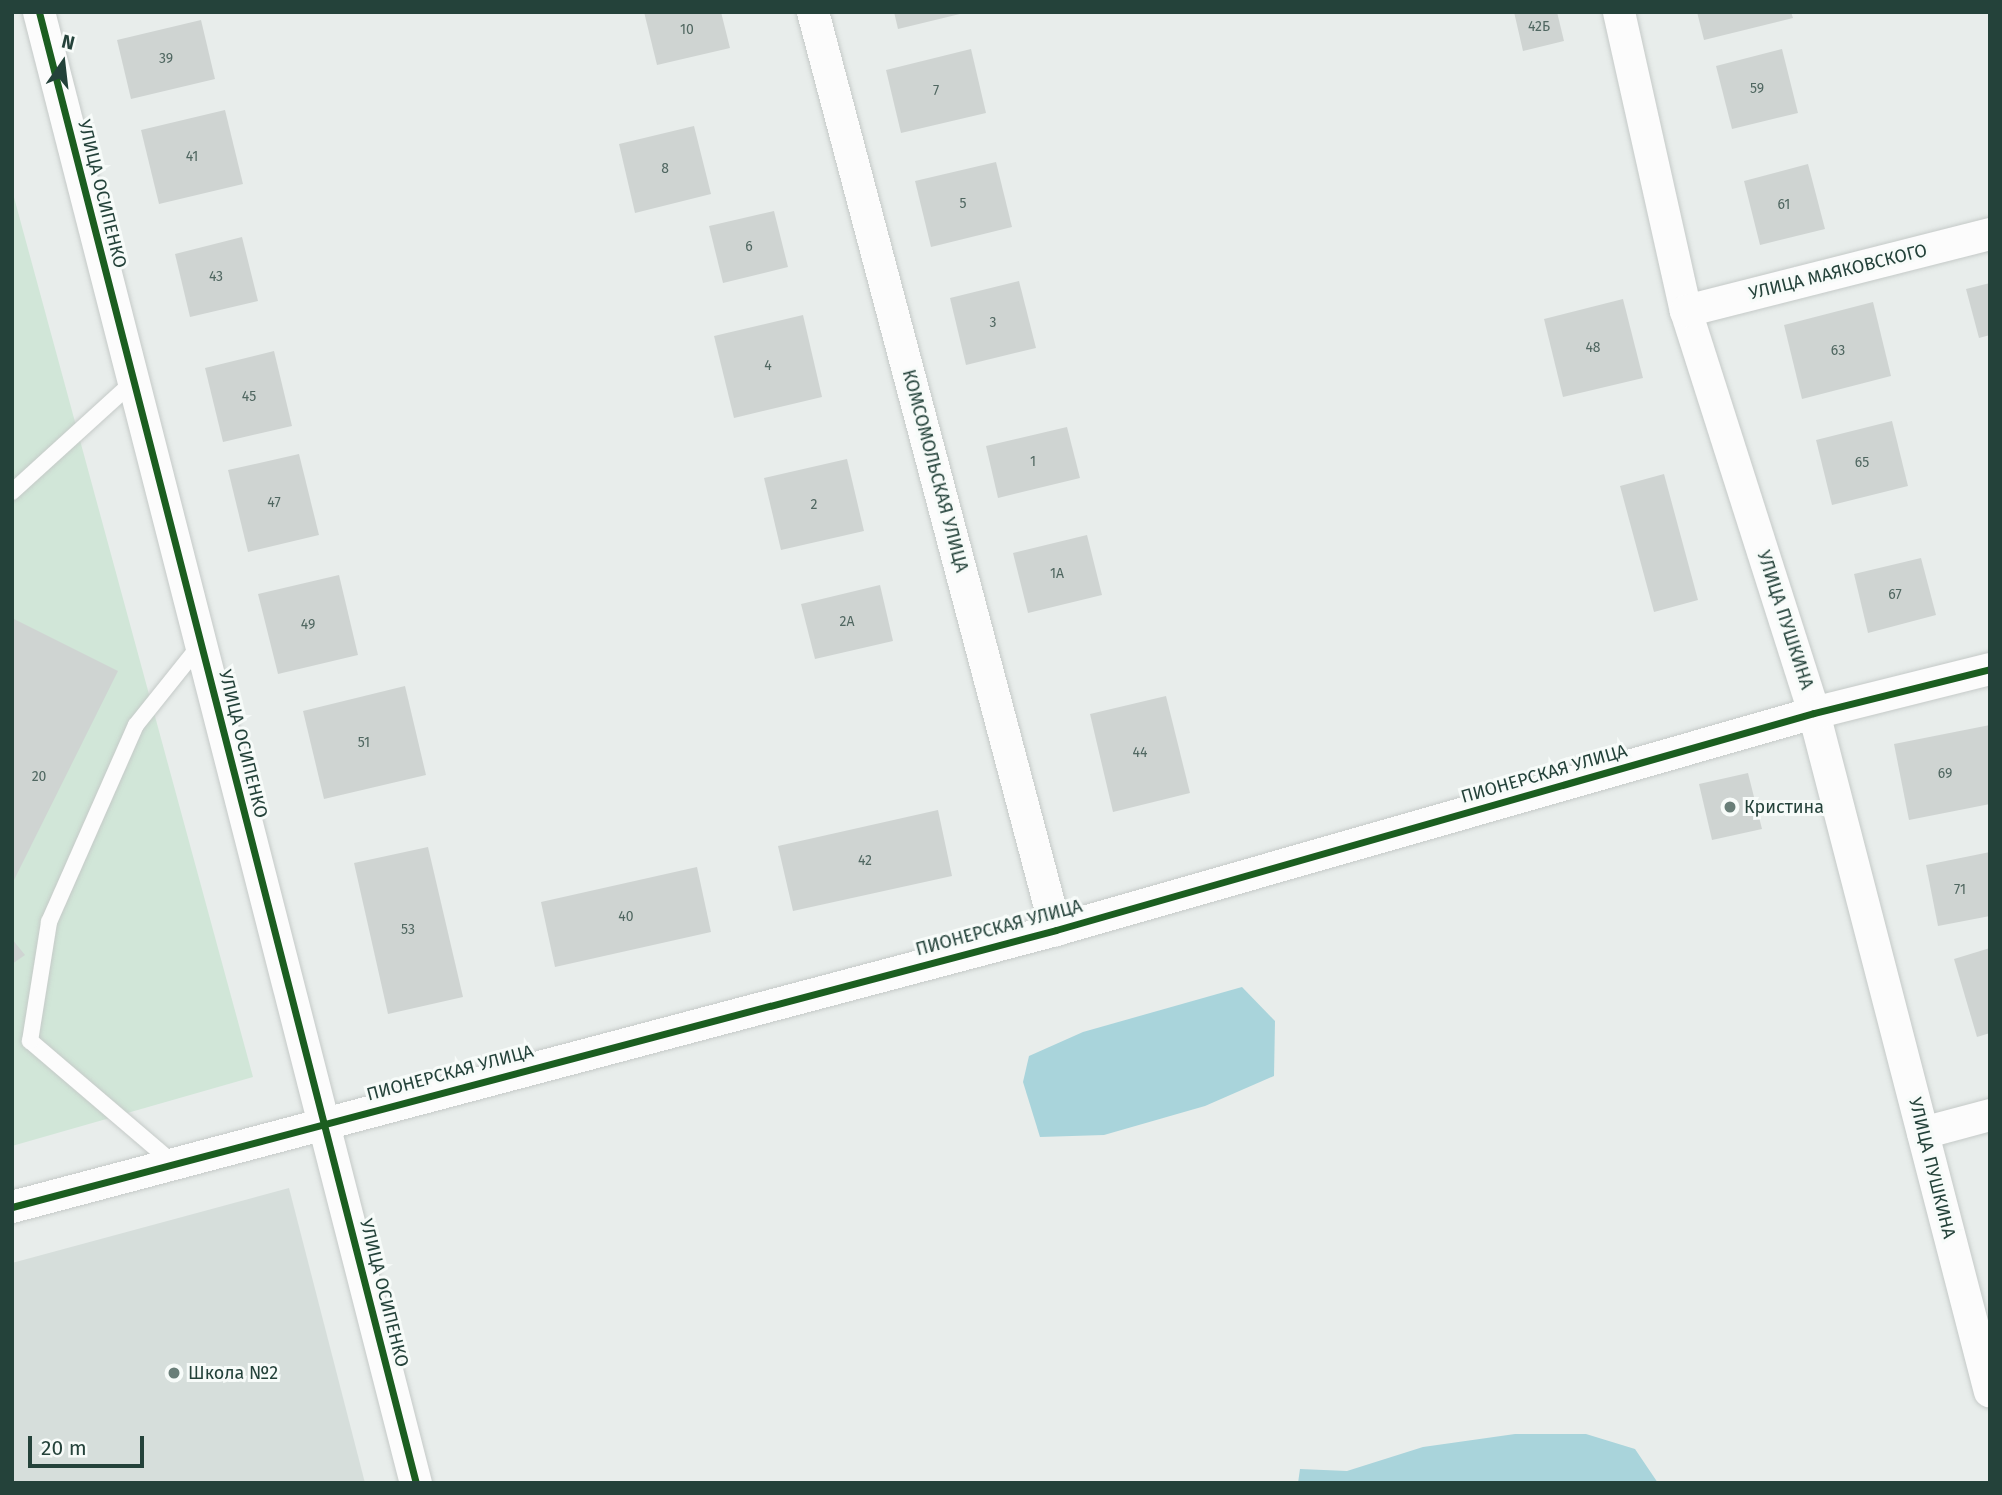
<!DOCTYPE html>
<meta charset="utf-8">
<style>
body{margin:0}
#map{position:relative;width:2002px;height:1495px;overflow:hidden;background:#e8edeb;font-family:"Fira Sans",sans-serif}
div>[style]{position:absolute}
.built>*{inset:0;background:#d6dedb}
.green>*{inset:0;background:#d1e6d8}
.water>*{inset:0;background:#a9d4db}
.building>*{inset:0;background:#cfd4d2}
.roads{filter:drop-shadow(0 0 2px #c5cac8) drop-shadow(0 0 2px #c5cac8)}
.service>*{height:16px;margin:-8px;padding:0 8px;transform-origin:8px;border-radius:8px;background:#fcfcfc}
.minor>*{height:32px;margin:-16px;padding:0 16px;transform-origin:16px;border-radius:16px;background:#fcfcfc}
.cycleway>*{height:7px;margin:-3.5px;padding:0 3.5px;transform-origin:3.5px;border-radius:3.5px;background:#1b5e20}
.dots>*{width:19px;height:19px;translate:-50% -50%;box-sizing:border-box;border:4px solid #f7fbf9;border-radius:50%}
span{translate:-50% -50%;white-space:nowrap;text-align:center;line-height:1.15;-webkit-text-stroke:6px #f7fbf9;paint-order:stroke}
.number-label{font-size:14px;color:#506761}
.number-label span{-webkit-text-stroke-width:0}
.street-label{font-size:18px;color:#24423a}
.poi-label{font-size:18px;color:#24423a}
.left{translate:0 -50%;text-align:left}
.frame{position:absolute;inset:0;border:14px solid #24423a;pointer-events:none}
.north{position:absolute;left:28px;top:28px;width:70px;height:70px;-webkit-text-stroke:5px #f7fbf9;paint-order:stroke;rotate:14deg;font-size:19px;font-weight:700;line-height:28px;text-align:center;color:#24423a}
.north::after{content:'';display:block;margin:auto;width:24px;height:32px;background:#24423a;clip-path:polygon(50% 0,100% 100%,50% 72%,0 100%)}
.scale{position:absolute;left:28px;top:1436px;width:116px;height:32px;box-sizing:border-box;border:4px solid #24423a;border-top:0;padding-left:9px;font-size:21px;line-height:24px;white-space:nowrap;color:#24423a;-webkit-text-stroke:5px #f7fbf9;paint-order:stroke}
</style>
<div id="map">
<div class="built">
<i style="clip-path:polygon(289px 1188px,365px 1483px,12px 1483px,12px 1263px)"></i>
</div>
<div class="green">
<i style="clip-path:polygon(12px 190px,253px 1077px,12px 1146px)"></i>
</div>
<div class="water">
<i style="clip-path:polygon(1242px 987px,1275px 1021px,1274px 1076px,1205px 1106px,1104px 1135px,1040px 1137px,1023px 1082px,1029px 1056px,1083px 1032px)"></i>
<i style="clip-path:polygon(1515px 1434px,1586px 1434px,1635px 1449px,1658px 1483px,1298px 1483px,1300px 1469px,1347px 1471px,1423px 1447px)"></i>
</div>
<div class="building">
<i style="clip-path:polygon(644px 12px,721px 12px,730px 48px,657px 65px)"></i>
<i style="clip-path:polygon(894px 12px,964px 12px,964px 13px,898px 29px)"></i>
<i style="clip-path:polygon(1514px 12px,1557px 12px,1564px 41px,1523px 51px)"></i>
<i style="clip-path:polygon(1697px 12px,1791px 12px,1793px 18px,1704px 40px)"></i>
<i style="clip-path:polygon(201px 20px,215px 79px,131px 99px,117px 40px)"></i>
<i style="clip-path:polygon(971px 49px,986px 113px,901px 133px,886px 70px)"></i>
<i style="clip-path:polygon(1782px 49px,1798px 113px,1732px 129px,1716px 66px)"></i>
<i style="clip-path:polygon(225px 110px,243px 184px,159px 204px,141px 130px)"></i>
<i style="clip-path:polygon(694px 126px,711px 194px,635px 213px,619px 144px)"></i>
<i style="clip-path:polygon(996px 162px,1012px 227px,931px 247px,915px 181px)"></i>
<i style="clip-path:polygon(1808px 164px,1825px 229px,1760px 245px,1744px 181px)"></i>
<i style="clip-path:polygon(774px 211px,788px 267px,723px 283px,709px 226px)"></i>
<i style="clip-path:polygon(242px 237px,258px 301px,190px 317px,175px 254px)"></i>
<i style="clip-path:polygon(1019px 281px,1036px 348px,966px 365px,950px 298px)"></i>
<i style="clip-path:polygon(1990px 283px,1990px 335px,1979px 338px,1966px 289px)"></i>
<i style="clip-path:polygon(1623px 299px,1643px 378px,1563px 397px,1544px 319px)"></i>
<i style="clip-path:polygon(1873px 302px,1891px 376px,1802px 399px,1784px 325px)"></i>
<i style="clip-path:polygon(803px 315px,822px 397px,734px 418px,714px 336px)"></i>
<i style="clip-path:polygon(274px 351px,292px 426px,223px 442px,205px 368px)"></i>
<i style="clip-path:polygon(1892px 421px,1908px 486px,1832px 505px,1816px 440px)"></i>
<i style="clip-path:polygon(1067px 427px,1080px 478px,998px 498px,986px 446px)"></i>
<i style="clip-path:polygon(299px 454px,319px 535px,248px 552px,228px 470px)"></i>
<i style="clip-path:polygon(847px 459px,864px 531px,781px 550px,764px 478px)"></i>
<i style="clip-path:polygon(1664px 474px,1698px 600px,1654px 612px,1620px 486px)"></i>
<i style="clip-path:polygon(1087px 535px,1102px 595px,1028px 613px,1013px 553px)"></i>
<i style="clip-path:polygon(1921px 558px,1936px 615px,1868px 633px,1854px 574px)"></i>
<i style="clip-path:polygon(339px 575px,358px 655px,278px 674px,258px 594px)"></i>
<i style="clip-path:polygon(880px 585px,893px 641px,815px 659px,801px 604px)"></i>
<i style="clip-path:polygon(12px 618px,118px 671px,12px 884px)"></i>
<i style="clip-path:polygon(405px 686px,426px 775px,324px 799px,303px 711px)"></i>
<i style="clip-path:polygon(1166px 696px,1190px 793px,1113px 812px,1090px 714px)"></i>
<i style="clip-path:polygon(1990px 725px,1990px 804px,1909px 820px,1894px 744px)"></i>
<i style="clip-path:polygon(1748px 773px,1762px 829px,1712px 840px,1699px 784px)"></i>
<i style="clip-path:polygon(938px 810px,952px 876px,793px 911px,778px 846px)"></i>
<i style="clip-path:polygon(428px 847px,463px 997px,388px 1014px,354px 863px)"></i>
<i style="clip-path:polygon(1990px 852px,1990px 916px,1938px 926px,1926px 865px)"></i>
<i style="clip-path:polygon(697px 867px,711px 932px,555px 967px,541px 902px)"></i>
<i style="clip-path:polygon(12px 939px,25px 955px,12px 964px)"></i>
<i style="clip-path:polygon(1990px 948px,1990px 1033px,1977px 1037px,1954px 959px)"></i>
</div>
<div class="roads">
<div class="service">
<i style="left:12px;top:492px;width:164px;rotate:-42.3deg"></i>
<i style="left:173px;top:1163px;width:188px;rotate:-139.5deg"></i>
<i style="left:30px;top:1041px;width:121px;rotate:-80.9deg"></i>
<i style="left:49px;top:922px;width:215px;rotate:-66.2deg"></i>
<i style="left:136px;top:725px;width:104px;rotate:-51.3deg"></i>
</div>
<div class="minor">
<i style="left:39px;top:12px;width:1519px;rotate:75.63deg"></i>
<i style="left:813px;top:12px;width:950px;rotate:75.17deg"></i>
<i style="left:1619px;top:12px;width:306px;rotate:77.4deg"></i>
<i style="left:1686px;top:311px;width:422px;rotate:72.3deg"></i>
<i style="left:1814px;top:713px;width:701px;rotate:75.47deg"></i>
<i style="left:1686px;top:311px;width:314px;rotate:-14.2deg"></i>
<i style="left:1923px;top:1133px;width:69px;rotate:-15deg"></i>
<i style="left:12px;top:1207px;width:1080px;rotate:-14.86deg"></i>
<i style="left:1056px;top:930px;width:788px;rotate:-15.98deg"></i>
<i style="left:1814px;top:713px;width:181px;rotate:-14deg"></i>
</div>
</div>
<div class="cycleway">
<i style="left:39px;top:12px;width:1519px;rotate:75.63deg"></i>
<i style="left:12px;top:1207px;width:1080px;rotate:-14.86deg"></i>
<i style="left:1056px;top:930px;width:788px;rotate:-15.98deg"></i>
<i style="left:1814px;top:713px;width:181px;rotate:-14deg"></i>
</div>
<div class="dots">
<i style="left:1730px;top:807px;background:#697e78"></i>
<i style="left:174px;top:1373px;background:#697e78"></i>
</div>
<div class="number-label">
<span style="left:1539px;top:27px">42Б</span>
<span style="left:687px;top:30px">10</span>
<span style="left:166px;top:59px">39</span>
<span style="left:1757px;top:89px">59</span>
<span style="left:936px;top:91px">7</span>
<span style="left:192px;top:157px">41</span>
<span style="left:665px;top:169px">8</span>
<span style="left:963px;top:204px">5</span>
<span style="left:1784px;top:205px">61</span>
<span style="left:749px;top:247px">6</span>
<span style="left:216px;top:277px">43</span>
<span style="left:993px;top:323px">3</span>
<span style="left:1593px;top:348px">48</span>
<span style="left:1838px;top:351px">63</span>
<span style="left:768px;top:366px">4</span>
<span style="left:249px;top:397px">45</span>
<span style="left:1033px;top:462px">1</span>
<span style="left:1862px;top:463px">65</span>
<span style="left:274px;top:503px">47</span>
<span style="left:814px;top:505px">2</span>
<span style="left:1057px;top:574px">1А</span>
<span style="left:1895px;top:595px">67</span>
<span style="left:847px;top:622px">2А</span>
<span style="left:308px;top:625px">49</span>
<span style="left:364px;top:743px">51</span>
<span style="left:1140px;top:753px">44</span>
<span style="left:1945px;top:774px">69</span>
<span style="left:39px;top:777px">20</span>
<span style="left:865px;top:861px">42</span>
<span style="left:1960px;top:890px">71</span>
<span style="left:626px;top:917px">40</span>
<span style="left:408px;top:930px">53</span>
</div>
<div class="street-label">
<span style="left:102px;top:194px;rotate:76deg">УЛИЦА ОСИПЕНКО</span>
<span style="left:1838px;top:272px;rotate:-14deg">УЛИЦА МАЯКОВСКОГО</span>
<span style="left:935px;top:471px;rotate:75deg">КОМСОМОЛЬСКАЯ УЛИЦА</span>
<span style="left:1785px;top:620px;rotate:72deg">УЛИЦА ПУШКИНА</span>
<span style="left:243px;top:744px;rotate:76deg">УЛИЦА ОСИПЕНКО</span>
<span style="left:1544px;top:774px;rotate:-16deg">ПИОНЕРСКАЯ УЛИЦА</span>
<span style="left:999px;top:928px;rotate:-15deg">ПИОНЕРСКАЯ УЛИЦА</span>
<span style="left:450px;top:1073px;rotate:-15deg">ПИОНЕРСКАЯ УЛИЦА</span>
<span style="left:1932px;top:1168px;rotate:76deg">УЛИЦА ПУШКИНА</span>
<span style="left:384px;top:1293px;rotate:76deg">УЛИЦА ОСИПЕНКО</span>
</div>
<div class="poi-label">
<span class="left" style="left:1744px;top:807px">Кристина</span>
<span class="left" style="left:188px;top:1373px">Школа №2</span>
</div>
<div class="frame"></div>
<div class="north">N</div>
<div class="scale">20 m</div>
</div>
